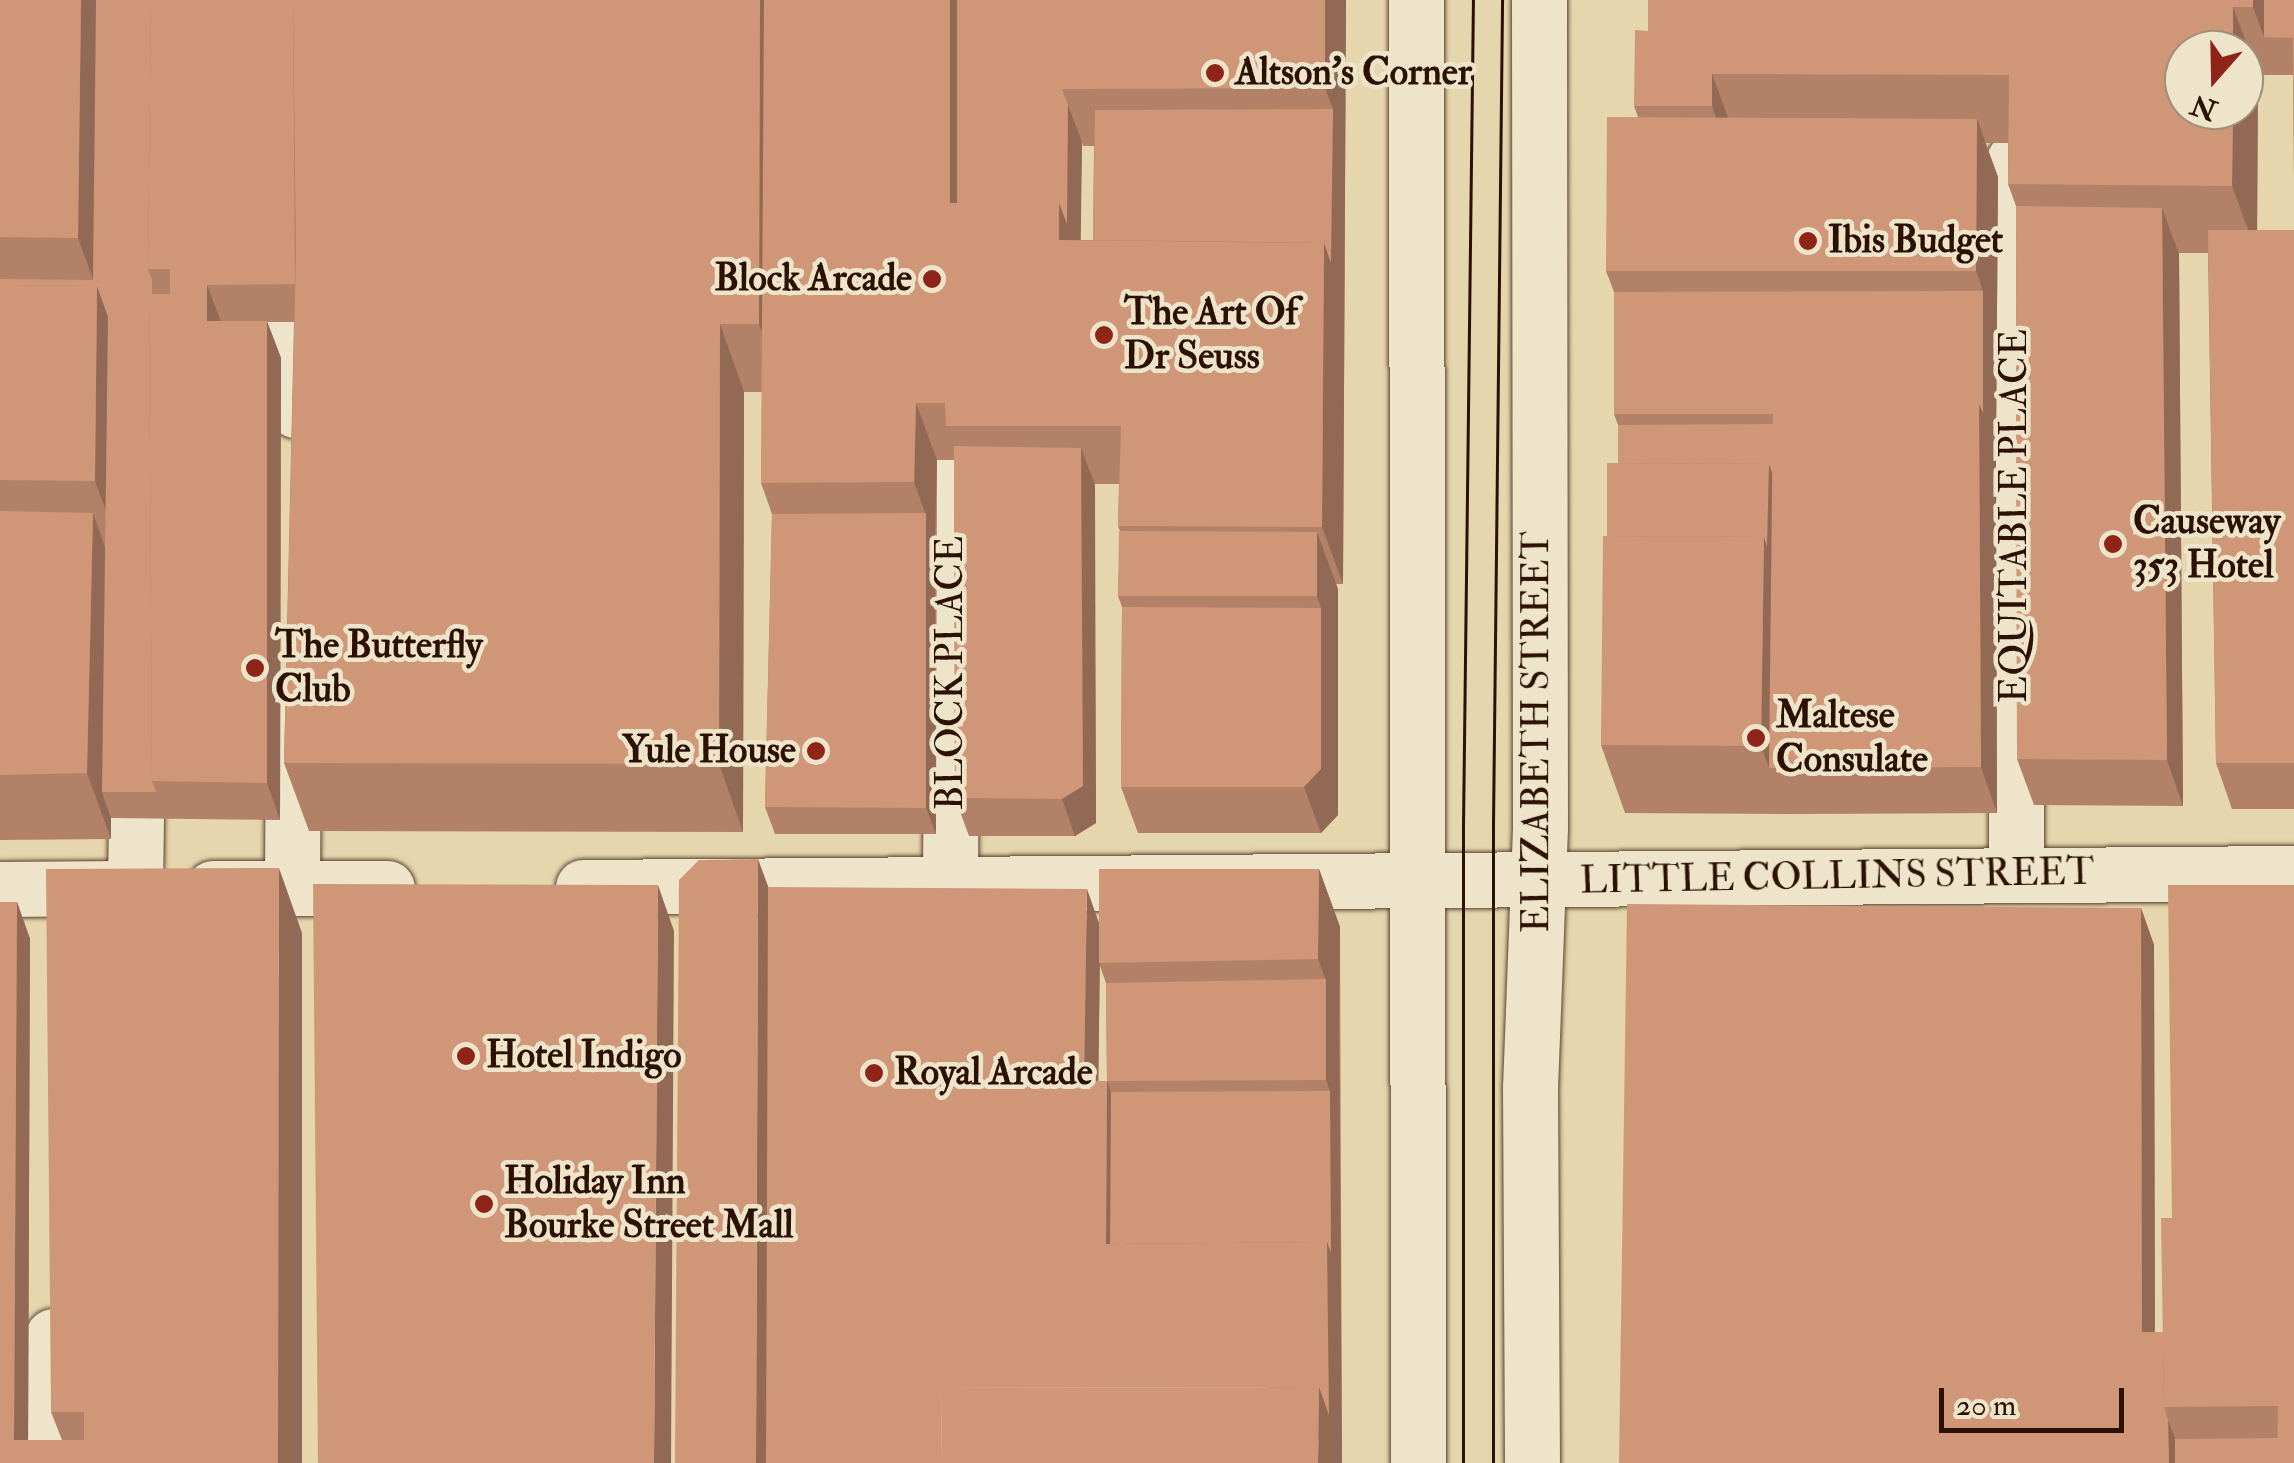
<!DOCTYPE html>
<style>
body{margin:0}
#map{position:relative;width:2294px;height:1463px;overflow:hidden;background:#e5d6ad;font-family:"IM FELL Double Pica",serif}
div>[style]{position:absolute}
.roads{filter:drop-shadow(0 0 2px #5a422e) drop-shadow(0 0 2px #5a422e)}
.street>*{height:55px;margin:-27.5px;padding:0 27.5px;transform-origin:27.5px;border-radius:27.5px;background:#eee4ca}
.secondary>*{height:55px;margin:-27.5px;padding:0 27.5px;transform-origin:27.5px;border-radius:27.5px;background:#eee4ca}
.tram>*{height:2.5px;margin:-1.25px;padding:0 1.25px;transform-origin:1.25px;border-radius:1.25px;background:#2c1103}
.wall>*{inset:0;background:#b38167}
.shaded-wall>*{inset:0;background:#926954}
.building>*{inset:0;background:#d09678}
.dots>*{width:28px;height:28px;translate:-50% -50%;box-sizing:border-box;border:5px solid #eee4ca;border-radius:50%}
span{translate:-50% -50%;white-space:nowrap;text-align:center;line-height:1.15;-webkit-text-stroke:9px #eee4ca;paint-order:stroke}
.poi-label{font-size:38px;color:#2c1103;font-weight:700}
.left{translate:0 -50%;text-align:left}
.right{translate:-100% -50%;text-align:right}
.street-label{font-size:38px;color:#2c1103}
.north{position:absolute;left:2164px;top:30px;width:100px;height:100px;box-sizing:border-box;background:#eee4ca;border:2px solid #a0907a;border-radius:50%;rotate:200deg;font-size:28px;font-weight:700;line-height:40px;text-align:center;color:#2c1103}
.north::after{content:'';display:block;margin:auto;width:35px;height:45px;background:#8f2418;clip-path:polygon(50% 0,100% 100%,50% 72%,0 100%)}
.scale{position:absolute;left:1939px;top:1388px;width:185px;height:45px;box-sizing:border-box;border:5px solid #2c1103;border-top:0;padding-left:12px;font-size:30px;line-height:35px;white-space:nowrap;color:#2c1103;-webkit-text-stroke:8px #eee4ca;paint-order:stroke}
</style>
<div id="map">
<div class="roads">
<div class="street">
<i style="left:2014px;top:160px;width:712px;rotate:89.84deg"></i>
<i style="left:246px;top:338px;width:50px"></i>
<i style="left:296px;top:338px;width:72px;rotate:90.8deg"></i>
<i style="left:950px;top:884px;width:423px;rotate:-89.7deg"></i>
<i style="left:583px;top:887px;width:1711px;rotate:-0.47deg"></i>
<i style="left:135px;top:888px;width:70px;rotate:-89.2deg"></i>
<i style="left:213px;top:888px;width:174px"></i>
<i style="left:292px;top:888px;width:177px;rotate:-89.7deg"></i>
<i style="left:0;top:889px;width:122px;rotate:-0.5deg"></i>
<i style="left:52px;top:1446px;width:110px;rotate:-89.5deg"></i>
</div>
<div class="secondary">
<i style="left:1416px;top:0;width:1463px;rotate:89.92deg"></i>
<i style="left:1532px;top:1463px;width:375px;rotate:-90.3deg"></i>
<i style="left:1530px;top:1088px;width:261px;rotate:-87.8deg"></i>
<i style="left:1540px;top:827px;width:827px;rotate:-90.07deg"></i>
</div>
</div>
<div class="tram">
<i style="left:1463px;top:1463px;width:637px;rotate:-90deg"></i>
<i style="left:1463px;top:826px;width:826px;rotate:-89.31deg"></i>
<i style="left:1493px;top:1463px;width:638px;rotate:-90deg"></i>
<i style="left:1493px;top:825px;width:825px;rotate:-89.37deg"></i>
</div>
<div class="wall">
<i style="clip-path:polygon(evenodd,0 0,1346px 0,1343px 584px,1336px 584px,1338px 589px,1338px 815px,1321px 833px,1138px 833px,1121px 787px,1122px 607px,1118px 596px,1120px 531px,1118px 526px,1119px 484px,1094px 484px,1096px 823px,1075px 836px,969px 836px,955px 798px,954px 460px,937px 460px,936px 834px,775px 834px,765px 807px,772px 514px,761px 483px,762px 392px,744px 392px,743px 832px,309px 831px,284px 763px,294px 322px,267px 322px,281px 358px,280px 820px,111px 818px,111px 839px,0 840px,0 0,1082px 142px,1083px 146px,1094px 146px,1093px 240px,1080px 240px,1082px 142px)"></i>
<i style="clip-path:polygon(2294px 0,2294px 182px,2293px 75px,2258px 75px,2257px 230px,2294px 230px,2294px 809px,2232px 809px,2216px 763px,2208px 253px,2179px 253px,2183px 806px,2034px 805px,2017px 759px,2016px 206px,2008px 184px,2008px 143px,1985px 143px,1998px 177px,1996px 450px,1997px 813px,1786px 814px,1625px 813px,1601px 745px,1607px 536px,1618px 463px,1618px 425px,1614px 414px,1614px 292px,1606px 271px,1638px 117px,1634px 106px,1648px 31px)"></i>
<i style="clip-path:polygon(evenodd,1319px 869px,1340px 927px,1342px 1463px,768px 887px,1099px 922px,1319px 869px,1100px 966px,1106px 983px,1107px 1081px,1098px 1081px,1100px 966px)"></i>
<i style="clip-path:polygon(2294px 885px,2294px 1463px,1619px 1463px,2141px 908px,2154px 945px,2155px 1332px,2163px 1332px,2172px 1218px)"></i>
<i style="clip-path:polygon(17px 902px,30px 939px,28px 1440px,62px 1440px,51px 1412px,302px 933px,302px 1463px,0 1463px)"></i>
</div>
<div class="shaded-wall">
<i style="clip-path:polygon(81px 0,106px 0,118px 344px,116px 538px,95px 481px,97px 290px,78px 238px)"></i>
<i style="clip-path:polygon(760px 0,785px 0,783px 392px,759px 324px)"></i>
<i style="clip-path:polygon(950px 0,971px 0,971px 223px,950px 203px)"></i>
<i style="clip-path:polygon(1325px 0,1346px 0,1343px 584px,1322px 527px,1324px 243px,1333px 109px,1325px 88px)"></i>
<i style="clip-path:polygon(2253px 0,2277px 0,2264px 37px,2253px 7px)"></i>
<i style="clip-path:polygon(2233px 7px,2258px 75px,2257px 254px,2232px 186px,2233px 110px,2244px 110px,2244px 50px,2233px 50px)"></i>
<i style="clip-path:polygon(1712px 74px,1737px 142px,1736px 175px,1712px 106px)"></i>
<i style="clip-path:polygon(1068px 105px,1082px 142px,1080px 298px,1059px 240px,1059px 203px)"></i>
<i style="clip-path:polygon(1977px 119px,1998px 177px,1996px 450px,1997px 813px,1981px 767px,1979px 404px,1983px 291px,1976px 271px)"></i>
<i style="clip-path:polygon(2162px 208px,2179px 254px,2183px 806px,2167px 760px)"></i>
<i style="clip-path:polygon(207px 285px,221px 322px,207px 321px)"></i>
<i style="clip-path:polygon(267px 321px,281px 358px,280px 820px,267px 783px)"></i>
<i style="clip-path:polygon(720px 324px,744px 392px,743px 832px,719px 764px)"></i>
<i style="clip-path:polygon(916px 403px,937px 460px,935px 540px,914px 482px)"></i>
<i style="clip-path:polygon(1081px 448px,1095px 485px,1096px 823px,1075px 836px,1062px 799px)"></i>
<i style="clip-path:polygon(1769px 464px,1780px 495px,1769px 768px,1761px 746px,1764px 537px)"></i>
<i style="clip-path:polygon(93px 513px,116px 579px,102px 792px,111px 818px,111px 839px,87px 773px)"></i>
<i style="clip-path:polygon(926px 513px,935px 540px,936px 834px,926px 808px)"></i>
<i style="clip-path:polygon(1317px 532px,1338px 589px,1338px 815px,1321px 833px,1304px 787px,1321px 608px,1317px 596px)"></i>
<i style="clip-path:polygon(758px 859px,782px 924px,780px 1463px,756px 1463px)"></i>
<i style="clip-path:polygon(279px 868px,302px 933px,302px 1463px,278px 1463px)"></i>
<i style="clip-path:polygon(1319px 869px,1340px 927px,1339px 1016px,1318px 959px)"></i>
<i style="clip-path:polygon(658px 885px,674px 931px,671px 1463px,654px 1463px)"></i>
<i style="clip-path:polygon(1087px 889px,1100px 926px,1098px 1118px,1084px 1081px)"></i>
<i style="clip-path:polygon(17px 902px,30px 939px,28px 1463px,14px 1440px)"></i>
<i style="clip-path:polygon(2141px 908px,2154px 945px,2155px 1369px,2142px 1332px)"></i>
<i style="clip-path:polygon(1326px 979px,1339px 1016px,1342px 1463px,1318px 1463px,1319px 1387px,1327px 1242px,1330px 1091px,1326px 1080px)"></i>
<i style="clip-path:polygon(1107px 1081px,1120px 1119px,1120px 1255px,1106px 1244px)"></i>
<i style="clip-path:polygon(2168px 1420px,2182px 1457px,2182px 1463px,2169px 1463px)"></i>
</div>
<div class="building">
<i style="clip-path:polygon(0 0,81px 0,78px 238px,0 237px)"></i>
<i style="clip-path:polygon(96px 0,151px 0,148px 269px,152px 280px,152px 294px,149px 294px,152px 781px,156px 792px,102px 792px,108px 317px,97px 286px,0 285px,0 279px,93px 280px)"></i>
<i style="clip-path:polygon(151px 0,293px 0,295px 284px,207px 285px,207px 321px,267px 321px,267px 783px,152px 781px,149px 294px,170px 294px,170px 269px,148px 269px)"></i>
<i style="clip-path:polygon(293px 0,760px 0,759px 324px,720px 324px,719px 764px,284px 763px,296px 253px)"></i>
<i style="clip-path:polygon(764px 0,950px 0,950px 203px,1059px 203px,1059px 240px,1324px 243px,1322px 527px,1118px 526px,1121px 426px,946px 426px,945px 403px,916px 403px,914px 482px,761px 483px)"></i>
<i style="clip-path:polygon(957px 0,1062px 0,1062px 89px,1068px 105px,1067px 224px,1059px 203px,957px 203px)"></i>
<i style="clip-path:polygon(1062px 0,1325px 0,1325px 88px,1062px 89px)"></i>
<i style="clip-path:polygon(1648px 0,2253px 0,2253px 7px,2233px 7px,2233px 50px,2184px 50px,2184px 110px,2233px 110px,2232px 186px,2008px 184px,2009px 75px,1712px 74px,1712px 106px,1634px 106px,1635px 30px,1648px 31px)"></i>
<i style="clip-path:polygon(2264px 0,2294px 0,2294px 179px,2293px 38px,2264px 37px)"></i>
<i style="clip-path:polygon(1333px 109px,1331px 263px,1324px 243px,1093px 240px,1095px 110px)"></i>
<i style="clip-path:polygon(1607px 117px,1977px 119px,1976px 271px,1606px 271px)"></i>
<i style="clip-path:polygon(2016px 206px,2162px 208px,2167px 760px,2017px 759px)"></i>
<i style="clip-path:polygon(2208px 230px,2294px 230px,2294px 763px,2216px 763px)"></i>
<i style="clip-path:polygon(0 285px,97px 286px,95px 481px,0 480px)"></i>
<i style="clip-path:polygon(1983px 291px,1983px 413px,1979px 404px,1773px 404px,1773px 414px,1614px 414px,1614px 292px)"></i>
<i style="clip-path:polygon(1773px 404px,1979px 404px,1981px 767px,1769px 768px)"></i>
<i style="clip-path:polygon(1773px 424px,1773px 475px,1769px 464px,1618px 463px,1618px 425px)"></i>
<i style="clip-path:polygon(954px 446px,1081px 448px,1083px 786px,1062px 799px,955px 798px)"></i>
<i style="clip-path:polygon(1607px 463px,1769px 464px,1767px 547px,1764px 537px,1607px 536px)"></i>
<i style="clip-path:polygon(0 511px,93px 513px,87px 773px,0 775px)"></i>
<i style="clip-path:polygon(926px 513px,926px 808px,765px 807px,772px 514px)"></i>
<i style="clip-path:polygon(1119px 531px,1317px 532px,1317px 596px,1118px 596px)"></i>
<i style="clip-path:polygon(1603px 536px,1764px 537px,1761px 746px,1601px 745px)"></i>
<i style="clip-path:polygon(1122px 607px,1321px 608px,1321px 769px,1304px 787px,1121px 787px)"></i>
<i style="clip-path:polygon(758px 859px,756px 1463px,675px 1463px,679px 880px,699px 860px)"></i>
<i style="clip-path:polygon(279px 868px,278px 1463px,84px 1463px,84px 1412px,51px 1412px,46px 869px)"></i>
<i style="clip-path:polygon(1099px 869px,1319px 869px,1318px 959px,1099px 963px)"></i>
<i style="clip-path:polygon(313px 884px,658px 885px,654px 1463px,318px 1463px)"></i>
<i style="clip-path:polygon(2168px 885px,2294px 885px,2294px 1218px,2172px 1218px)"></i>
<i style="clip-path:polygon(768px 887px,1087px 889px,1084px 1081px,1107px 1081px,1106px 1244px,1327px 1242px,1329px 1415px,1319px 1387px,941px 1388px,942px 1463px,766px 1463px)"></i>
<i style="clip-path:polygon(0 902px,17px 902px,14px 1440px,84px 1440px,84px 1463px,0 1463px)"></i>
<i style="clip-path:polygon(1627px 904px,2141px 908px,2142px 1332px,2163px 1332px,2164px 1407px,2168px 1420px,2169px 1463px,1619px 1463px)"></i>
<i style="clip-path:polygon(1326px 979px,1326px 1080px,1107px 1081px,1106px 983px)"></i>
<i style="clip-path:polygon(1330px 1091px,1331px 1253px,1327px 1242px,1110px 1244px,1111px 1092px)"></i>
<i style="clip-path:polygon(2161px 1218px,2294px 1218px,2294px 1463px,2277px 1463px,2278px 1406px,2164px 1407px)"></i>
<i style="clip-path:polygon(1319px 1387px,1318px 1463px,942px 1463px,941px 1388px)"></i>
<i style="clip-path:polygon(2278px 1438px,2277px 1463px,2175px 1463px,2175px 1439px)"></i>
</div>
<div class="dots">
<i style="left:1215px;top:73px;background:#8f2418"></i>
<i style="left:1808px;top:241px;background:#8f2418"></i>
<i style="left:932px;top:279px;background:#8f2418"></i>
<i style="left:1104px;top:335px;background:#8f2418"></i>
<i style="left:2113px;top:544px;background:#8f2418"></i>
<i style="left:255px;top:668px;background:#8f2418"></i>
<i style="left:1756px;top:738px;background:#8f2418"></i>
<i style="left:816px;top:751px;background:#8f2418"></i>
<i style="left:466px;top:1056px;background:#8f2418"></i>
<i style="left:874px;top:1073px;background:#8f2418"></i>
<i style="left:484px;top:1204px;background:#8f2418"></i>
</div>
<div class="poi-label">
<span class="left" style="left:1235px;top:73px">Altson's Corner</span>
<span class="left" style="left:1828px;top:241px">Ibis Budget</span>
<span class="right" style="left:912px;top:279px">Block Arcade</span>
<span class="left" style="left:1124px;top:335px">The Art Of<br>Dr Seuss</span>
<span class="left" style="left:2133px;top:544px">Causeway<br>353 Hotel</span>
<span class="left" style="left:275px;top:668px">The Butterfly<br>Club</span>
<span class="left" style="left:1776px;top:738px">Maltese<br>Consulate</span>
<span class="right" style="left:796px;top:751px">Yule House</span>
<span class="left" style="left:486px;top:1056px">Hotel Indigo</span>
<span class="left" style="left:894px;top:1073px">Royal Arcade</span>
<span class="left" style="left:504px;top:1204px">Holiday Inn<br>Bourke Street Mall</span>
</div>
<div class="street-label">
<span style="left:2015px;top:516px;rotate:-90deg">EQUITABLE PLACE</span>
<span style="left:951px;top:673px;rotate:-90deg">BLOCK PLACE</span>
<span style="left:1537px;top:732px;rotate:-90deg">ELIZABETH STREET</span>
<span style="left:1837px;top:877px;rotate:-1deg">LITTLE COLLINS STREET</span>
</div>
<div class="north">N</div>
<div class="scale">20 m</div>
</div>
